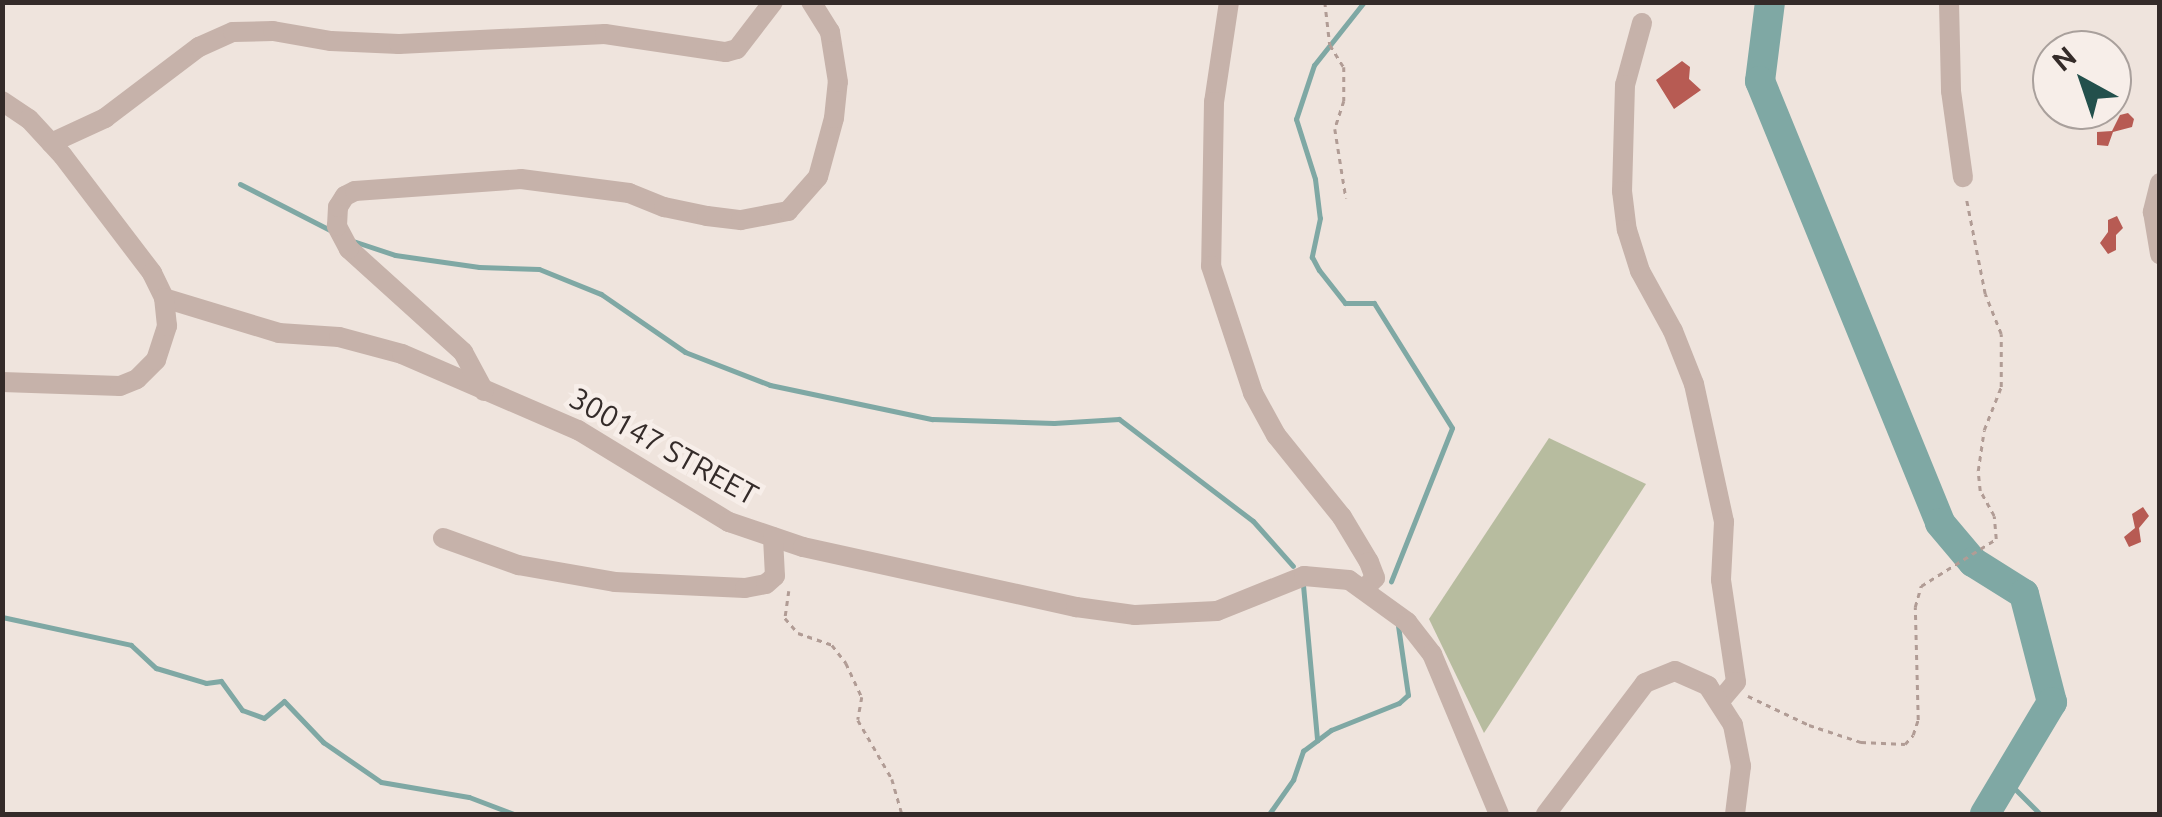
<!DOCTYPE html>
<style>
body{margin:0}
#map{position:relative;width:2162px;height:817px;overflow:hidden;background:#efe4dd;font-family:Ubuntu,sans-serif}
div>[style]{position:absolute}
.green>*{inset:0;background:#b7bc9f}
.stream>*{height:5px;margin:-2.5px;padding:0 2.5px;transform-origin:2.5px;border-radius:2.5px;background:#7fa8a4}
.river>*{height:30px;margin:-15px;padding:0 15px;transform-origin:15px;border-radius:15px;background:#7fa8a4}
.building>*{inset:0;background:#b75b53}
.path>*{height:2.5px;margin-top:-1.25px;transform-origin:0;background:repeating-linear-gradient(90deg,#b19c95 0 5px,transparent 0 10px)}
.street>*{height:20px;margin:-10px;padding:0 10px;transform-origin:10px;border-radius:10px;background:#c6b2aa}
span{translate:-50% -50%;white-space:nowrap;text-align:center;line-height:1.15;-webkit-text-stroke:9px #f7eee9;paint-order:stroke}
.street-label{font-size:30px;color:#342b29}
.frame{position:absolute;inset:0;border:5px solid #342b29;pointer-events:none}
.north{position:absolute;left:2032px;top:30px;width:100px;height:100px;box-sizing:border-box;background:#f7eee9;border:2px solid #a9a09c;border-radius:50%;rotate:320deg;font-size:28px;font-weight:700;line-height:40px;text-align:center;color:#342b29}
.north::after{content:'';display:block;margin:auto;width:35px;height:45px;background:#23504c;clip-path:polygon(50% 0,100% 100%,50% 72%,0 100%)}
</style>
<div id="map">
<div class="green">
<i style="clip-path:polygon(1549px 438px,1646px 484px,1484px 733px,1429px 619px)"></i>
</div>
<div class="stream">
<i style="left:1364px;top:2px;width:80px;rotate:128.4deg"></i>
<i style="left:1314px;top:65px;width:57px;rotate:108.4deg"></i>
<i style="left:1296px;top:119px;width:63px;rotate:72.4deg"></i>
<i style="left:1315px;top:179px;width:39px;rotate:83deg"></i>
<i style="left:1320px;top:218px;width:40px;rotate:102deg"></i>
<i style="left:1312px;top:257px;width:15px;rotate:62deg"></i>
<i style="left:1319px;top:270px;width:42px;rotate:51.8deg"></i>
<i style="left:1345px;top:303px;width:29px"></i>
<i style="left:1374px;top:303px;width:147px;rotate:58deg"></i>
<i style="left:1452px;top:428px;width:165px;rotate:111.7deg"></i>
<i style="left:240px;top:184px;width:101px;rotate:27.1deg"></i>
<i style="left:353px;top:241px;width:44px;rotate:18.4deg"></i>
<i style="left:395px;top:255px;width:85px;rotate:8.1deg"></i>
<i style="left:479px;top:267px;width:60px;rotate:1.9deg"></i>
<i style="left:539px;top:269px;width:67px;rotate:22deg"></i>
<i style="left:601px;top:294px;width:102px;rotate:34.6deg"></i>
<i style="left:685px;top:352px;width:91px;rotate:21.2deg"></i>
<i style="left:770px;top:385px;width:166px;rotate:11.9deg"></i>
<i style="left:932px;top:419px;width:122px;rotate:1.9deg"></i>
<i style="left:1054px;top:423px;width:65px;rotate:-3.5deg"></i>
<i style="left:1119px;top:419px;width:168px;rotate:37.3deg"></i>
<i style="left:1253px;top:521px;width:60px;rotate:48.4deg"></i>
<i style="left:1303px;top:585px;width:156px;rotate:84.8deg"></i>
<i style="left:2px;top:617px;width:132px;rotate:12.2deg"></i>
<i style="left:131px;top:645px;width:34px;rotate:43deg"></i>
<i style="left:156px;top:668px;width:52px;rotate:16.7deg"></i>
<i style="left:206px;top:683px;width:15px;rotate:-8deg"></i>
<i style="left:221px;top:681px;width:36px;rotate:54deg"></i>
<i style="left:242px;top:710px;width:23px;rotate:20deg"></i>
<i style="left:264px;top:718px;width:26px;rotate:-40deg"></i>
<i style="left:284px;top:701px;width:57px;rotate:46.4deg"></i>
<i style="left:323px;top:742px;width:70px;rotate:34.6deg"></i>
<i style="left:381px;top:782px;width:89px;rotate:9.7deg"></i>
<i style="left:469px;top:797px;width:48px;rotate:20.7deg"></i>
<i style="left:2006px;top:780px;width:48px;rotate:45deg"></i>
<i style="left:1269px;top:814px;width:42px;rotate:-54.8deg"></i>
<i style="left:1293px;top:780px;width:31px;rotate:-71deg"></i>
<i style="left:1303px;top:751px;width:35px;rotate:-37deg"></i>
<i style="left:1331px;top:730px;width:73px;rotate:-21.7deg"></i>
<i style="left:1399px;top:703px;width:12px;rotate:-42deg"></i>
<i style="left:1408px;top:695px;width:70px;rotate:-98.2deg"></i>
</div>
<div class="river">
<i style="left:1770px;top:2px;width:80px;rotate:97.2deg"></i>
<i style="left:1760px;top:81px;width:477px;rotate:67.8deg"></i>
<i style="left:1940px;top:523px;width:51px;rotate:49.8deg"></i>
<i style="left:1973px;top:562px;width:60px;rotate:32.1deg"></i>
<i style="left:2024px;top:594px;width:112px;rotate:75.5deg"></i>
<i style="left:2052px;top:702px;width:131px;rotate:120.9deg"></i>
</div>
<div class="building">
<i style="clip-path:polygon(1682px 61px,1690px 67px,1689px 79px,1701px 90px,1674px 109px,1656px 80px)"></i>
<i style="clip-path:polygon(2128px 113px,2134px 119px,2132px 127px,2113px 132px,2108px 146px,2097px 145px,2097px 132px,2112px 131px,2120px 115px)"></i>
<i style="clip-path:polygon(2117px 216px,2123px 228px,2116px 235px,2116px 250px,2108px 254px,2100px 243px,2108px 232px,2108px 220px)"></i>
<i style="clip-path:polygon(2143px 507px,2149px 516px,2139px 528px,2141px 542px,2129px 547px,2124px 537px,2135px 528px,2132px 514px)"></i>
</div>
<div class="path">
<i style="left:1325px;top:2px;width:43px;rotate:83.4deg"></i>
<i style="left:1330px;top:45px;width:26px;rotate:58deg"></i>
<i style="left:1344px;top:67px;width:34px;rotate:90deg"></i>
<i style="left:1344px;top:101px;width:29px;rotate:108deg"></i>
<i style="left:1335px;top:129px;width:70px;rotate:80.9deg"></i>
<i style="left:789px;top:591px;width:27px;rotate:98deg"></i>
<i style="left:785px;top:618px;width:20px;rotate:49deg"></i>
<i style="left:798px;top:633px;width:36px;rotate:19deg"></i>
<i style="left:832px;top:645px;width:23px;rotate:52deg"></i>
<i style="left:846px;top:663px;width:38px;rotate:65deg"></i>
<i style="left:862px;top:697px;width:23px;rotate:100deg"></i>
<i style="left:858px;top:720px;width:68px;rotate:60deg"></i>
<i style="left:892px;top:779px;width:36px;rotate:74deg"></i>
<i style="left:1748px;top:696px;width:68px;rotate:25.4deg"></i>
<i style="left:1809px;top:725px;width:55px;rotate:18.1deg"></i>
<i style="left:1861px;top:742px;width:44px;rotate:2.6deg"></i>
<i style="left:1905px;top:744px;width:12px;rotate:-48deg"></i>
<i style="left:1913px;top:735px;width:16px;rotate:-72deg"></i>
<i style="left:1918px;top:720px;width:113px;rotate:-91.5deg"></i>
<i style="left:1915px;top:607px;width:22px;rotate:-74deg"></i>
<i style="left:1921px;top:586px;width:89px;rotate:-32.1deg"></i>
<i style="left:1996px;top:539px;width:23px;rotate:-95deg"></i>
<i style="left:1994px;top:516px;width:29px;rotate:-119deg"></i>
<i style="left:1980px;top:491px;width:20px;rotate:-96deg"></i>
<i style="left:1978px;top:471px;width:41px;rotate:-81.7deg"></i>
<i style="left:1984px;top:430px;width:46px;rotate:-68.4deg"></i>
<i style="left:2001px;top:387px;width:53px;rotate:-90deg"></i>
<i style="left:2001px;top:334px;width:43px;rotate:-111.8deg"></i>
<i style="left:1985px;top:294px;width:98px;rotate:-101.2deg"></i>
</div>
<div class="street">
<i style="left:1229px;top:2px;width:101px;rotate:98.5deg"></i>
<i style="left:1214px;top:102px;width:164px;rotate:91deg"></i>
<i style="left:1211px;top:266px;width:134px;rotate:71.7deg"></i>
<i style="left:1253px;top:393px;width:48px;rotate:61.3deg"></i>
<i style="left:1276px;top:435px;width:105px;rotate:51.2deg"></i>
<i style="left:1342px;top:517px;width:52px;rotate:59deg"></i>
<i style="left:1369px;top:562px;width:17px;rotate:69deg"></i>
<i style="left:1375px;top:578px;width:16px;rotate:135deg"></i>
<i style="left:1949px;top:2px;width:89px;rotate:88.7deg"></i>
<i style="left:1951px;top:91px;width:87px;rotate:82.1deg"></i>
<i style="left:1642px;top:23px;width:64px;rotate:105.3deg"></i>
<i style="left:1625px;top:85px;width:106px;rotate:91.6deg"></i>
<i style="left:1622px;top:191px;width:39px;rotate:83deg"></i>
<i style="left:1627px;top:230px;width:43px;rotate:72.4deg"></i>
<i style="left:1640px;top:271px;width:68px;rotate:61.2deg"></i>
<i style="left:1673px;top:331px;width:57px;rotate:68.4deg"></i>
<i style="left:1694px;top:384px;width:141px;rotate:77.7deg"></i>
<i style="left:1724px;top:522px;width:58px;rotate:93deg"></i>
<i style="left:1721px;top:580px;width:103px;rotate:81.6deg"></i>
<i style="left:1736px;top:682px;width:25px;rotate:130deg"></i>
<i style="left:2px;top:101px;width:32px;rotate:34deg"></i>
<i style="left:29px;top:119px;width:50px;rotate:47.4deg"></i>
<i style="left:63px;top:156px;width:147px;rotate:52.7deg"></i>
<i style="left:152px;top:273px;width:28px;rotate:64deg"></i>
<i style="left:164px;top:298px;width:120px;rotate:16.9deg"></i>
<i style="left:279px;top:333px;width:60px;rotate:3.8deg"></i>
<i style="left:339px;top:337px;width:65px;rotate:15.1deg"></i>
<i style="left:402px;top:354px;width:192px;rotate:23.4deg"></i>
<i style="left:578px;top:430px;width:177px;rotate:31.4deg"></i>
<i style="left:729px;top:522px;width:78px;rotate:18.7deg"></i>
<i style="left:803px;top:547px;width:280px;rotate:12.4deg"></i>
<i style="left:1076px;top:607px;width:60px;rotate:7.7deg"></i>
<i style="left:1135px;top:615px;width:82px;rotate:-2.8deg"></i>
<i style="left:1217px;top:611px;width:94px;rotate:-21.9deg"></i>
<i style="left:1304px;top:576px;width:45px;rotate:5.1deg"></i>
<i style="left:1349px;top:580px;width:72px;rotate:35.9deg"></i>
<i style="left:1407px;top:622px;width:41px;rotate:52deg"></i>
<i style="left:1432px;top:654px;width:173px;rotate:67.3deg"></i>
<i style="left:51px;top:143px;width:60px;rotate:-24.8deg"></i>
<i style="left:105px;top:118px;width:118px;rotate:-37.1deg"></i>
<i style="left:199px;top:47px;width:37px;rotate:-24deg"></i>
<i style="left:233px;top:32px;width:40px;rotate:-1.4deg"></i>
<i style="left:273px;top:31px;width:59px;rotate:9.8deg"></i>
<i style="left:331px;top:41px;width:68px;rotate:2.5deg"></i>
<i style="left:399px;top:44px;width:206px;rotate:-2.8deg"></i>
<i style="left:605px;top:34px;width:122px;rotate:8.5deg"></i>
<i style="left:726px;top:52px;width:11px;rotate:-15deg"></i>
<i style="left:737px;top:49px;width:59px;rotate:-52.5deg"></i>
<i style="left:2160px;top:183px;width:30px;rotate:104deg"></i>
<i style="left:2153px;top:212px;width:43px;rotate:80.5deg"></i>
<i style="left:2px;top:382px;width:118px;rotate:1.9deg"></i>
<i style="left:120px;top:386px;width:18px;rotate:-22deg"></i>
<i style="left:137px;top:379px;width:27px;rotate:-45deg"></i>
<i style="left:156px;top:360px;width:36px;rotate:-72deg"></i>
<i style="left:167px;top:326px;width:28px;rotate:-96deg"></i>
<i style="left:484px;top:391px;width:44px;rotate:-118.3deg"></i>
<i style="left:463px;top:352px;width:154px;rotate:-137.9deg"></i>
<i style="left:349px;top:249px;width:26px;rotate:-118deg"></i>
<i style="left:337px;top:226px;width:19px;rotate:-87deg"></i>
<i style="left:338px;top:207px;width:13px;rotate:-58deg"></i>
<i style="left:345px;top:196px;width:11px;rotate:-27deg"></i>
<i style="left:355px;top:191px;width:166px;rotate:-4.1deg"></i>
<i style="left:521px;top:179px;width:109px;rotate:7.4deg"></i>
<i style="left:629px;top:193px;width:38px;rotate:22deg"></i>
<i style="left:664px;top:207px;width:44px;rotate:11.8deg"></i>
<i style="left:707px;top:216px;width:34px;rotate:7deg"></i>
<i style="left:741px;top:220px;width:48px;rotate:-10.8deg"></i>
<i style="left:788px;top:211px;width:45px;rotate:-48.6deg"></i>
<i style="left:818px;top:177px;width:61px;rotate:-74.8deg"></i>
<i style="left:834px;top:118px;width:36px;rotate:-84deg"></i>
<i style="left:838px;top:82px;width:51px;rotate:-99.1deg"></i>
<i style="left:830px;top:32px;width:36px;rotate:-122deg"></i>
<i style="left:443px;top:538px;width:80px;rotate:19.8deg"></i>
<i style="left:518px;top:565px;width:98px;rotate:9.9deg"></i>
<i style="left:615px;top:582px;width:130px;rotate:2.6deg"></i>
<i style="left:745px;top:588px;width:21px;rotate:-11deg"></i>
<i style="left:766px;top:584px;width:12px;rotate:-42deg"></i>
<i style="left:775px;top:576px;width:39px;rotate:-93deg"></i>
<i style="left:1546px;top:814px;width:164px;rotate:-52.9deg"></i>
<i style="left:1645px;top:683px;width:32px;rotate:-22deg"></i>
<i style="left:1675px;top:671px;width:36px;rotate:24deg"></i>
<i style="left:1708px;top:686px;width:46px;rotate:57.3deg"></i>
<i style="left:1733px;top:725px;width:42px;rotate:79deg"></i>
<i style="left:1741px;top:766px;width:48px;rotate:97.1deg"></i>
</div>
<div class="street-label">
<span style="left:664px;top:446px;rotate:29deg">300147 STREET</span>
</div>
<div class="frame"></div>
<div class="north">N</div>
</div>
